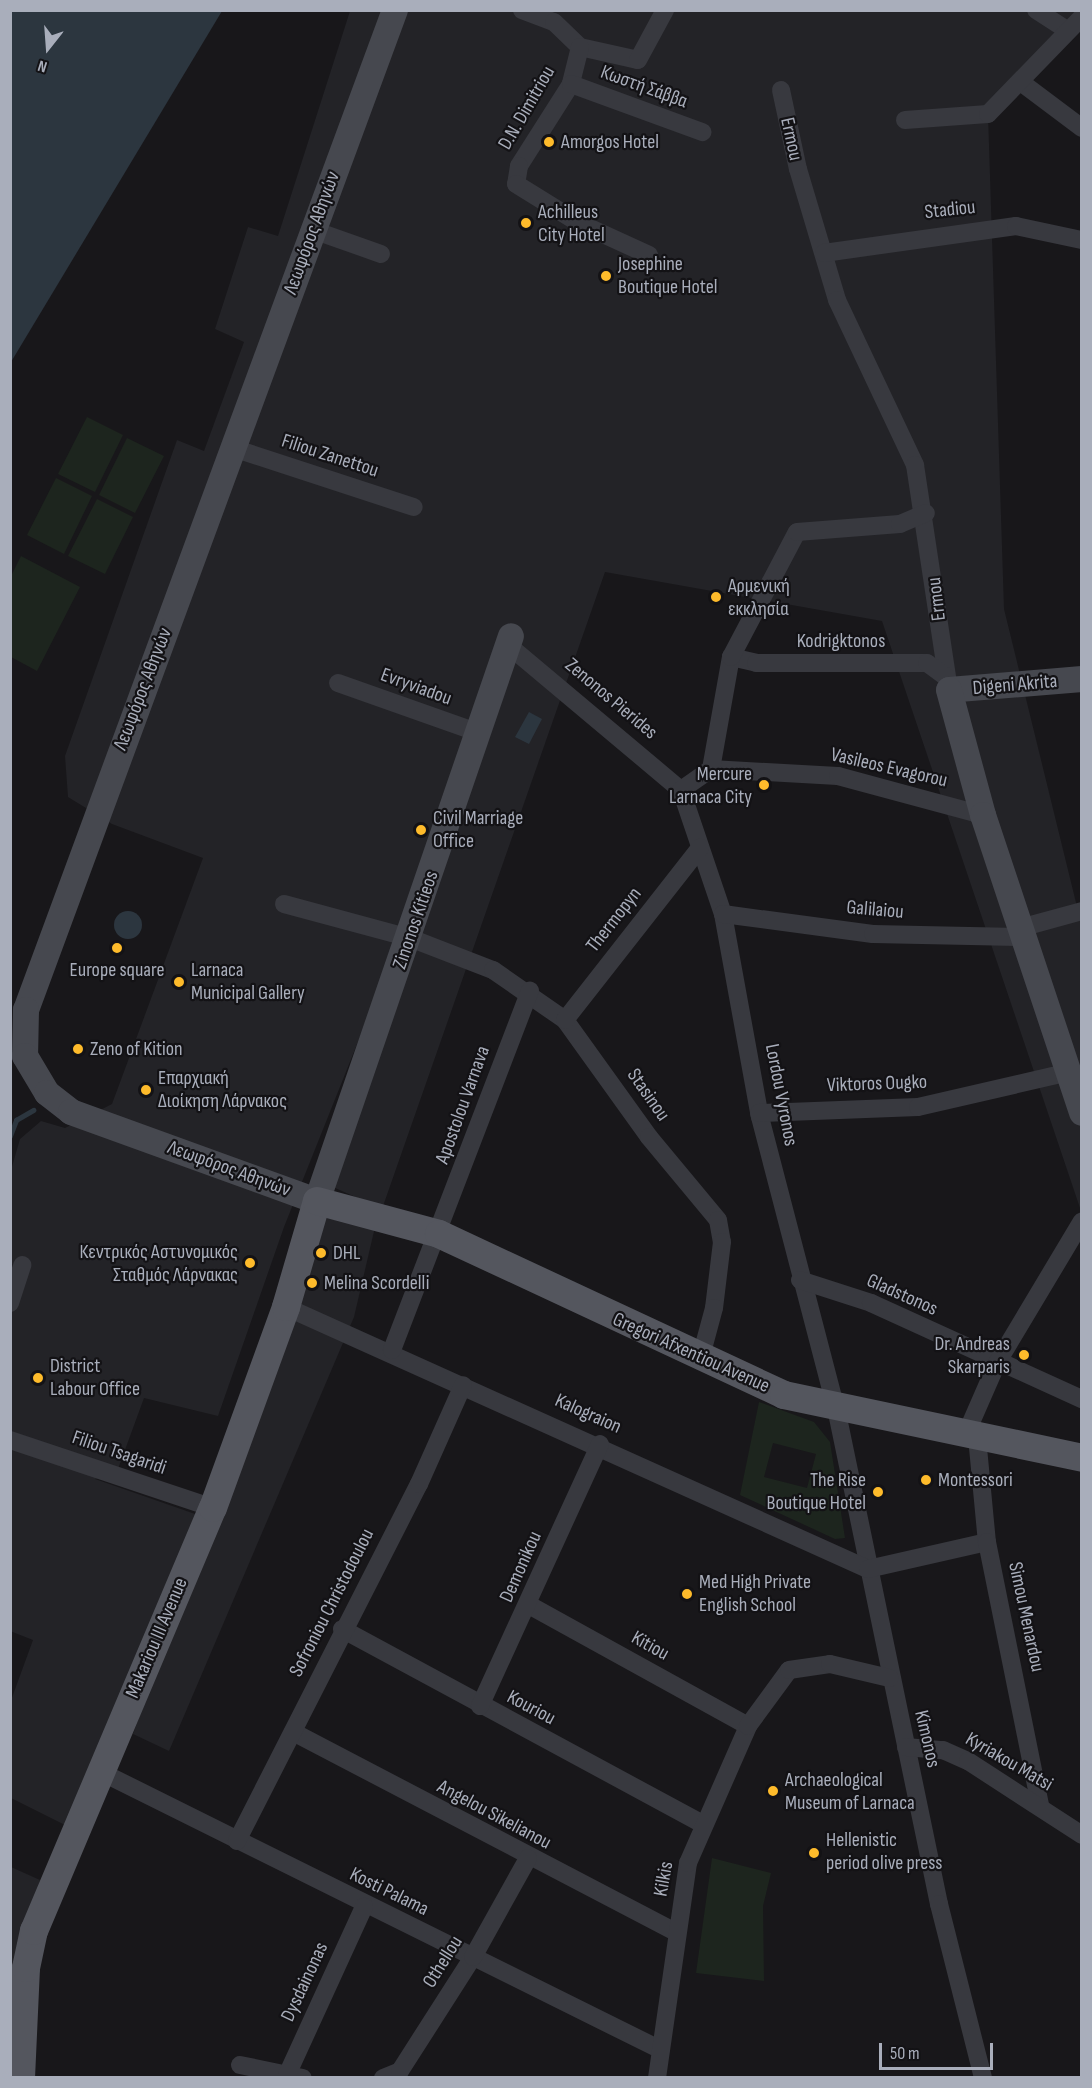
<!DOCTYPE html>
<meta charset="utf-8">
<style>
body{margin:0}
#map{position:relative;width:1092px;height:2088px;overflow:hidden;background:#18171a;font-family:"Sofia Sans Condensed",sans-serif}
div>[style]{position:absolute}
.built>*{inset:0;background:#232327}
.green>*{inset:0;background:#1d251e}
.water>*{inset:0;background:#2c363f}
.round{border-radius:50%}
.stream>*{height:4.5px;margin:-2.25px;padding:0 2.25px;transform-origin:2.25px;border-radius:2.25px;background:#2c363f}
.street>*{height:18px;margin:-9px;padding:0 9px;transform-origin:9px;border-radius:9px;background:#38393f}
.secondary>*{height:26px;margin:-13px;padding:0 13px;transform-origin:13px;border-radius:13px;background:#46484f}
.primary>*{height:28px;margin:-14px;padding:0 14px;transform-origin:14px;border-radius:14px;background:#54565e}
.dots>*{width:16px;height:16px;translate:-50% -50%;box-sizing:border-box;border:3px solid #131215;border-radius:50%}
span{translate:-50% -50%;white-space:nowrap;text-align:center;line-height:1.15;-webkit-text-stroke:4.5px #131215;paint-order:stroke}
.street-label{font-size:20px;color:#a9aebb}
.poi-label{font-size:20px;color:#a9aebb}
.left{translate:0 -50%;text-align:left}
.right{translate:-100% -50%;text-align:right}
.frame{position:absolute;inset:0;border:12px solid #a9aebb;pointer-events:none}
.north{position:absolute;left:18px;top:18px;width:60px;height:60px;-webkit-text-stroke:4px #131215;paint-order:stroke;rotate:197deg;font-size:16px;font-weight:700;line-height:24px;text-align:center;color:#a9aebb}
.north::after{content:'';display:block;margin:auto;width:21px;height:27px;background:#a9aebb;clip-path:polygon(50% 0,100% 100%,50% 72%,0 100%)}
.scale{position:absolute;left:879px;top:2043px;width:114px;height:27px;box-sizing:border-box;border:3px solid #a9aebb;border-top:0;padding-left:8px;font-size:18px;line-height:21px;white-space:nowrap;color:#a9aebb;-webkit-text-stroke:4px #131215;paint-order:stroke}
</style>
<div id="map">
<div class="built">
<i style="clip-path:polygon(350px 11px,1081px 11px,988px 114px,1004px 609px,1081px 923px,1081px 1211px,882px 621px,605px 572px,382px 1209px,333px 1187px,401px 934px,284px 1227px,218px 1416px,144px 1398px,118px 1469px,95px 1479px,198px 1515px,65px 1825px,11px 1798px,10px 1703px,33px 1640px,10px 1631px,11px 1170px,20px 1139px,41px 1121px,65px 1128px,112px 1104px,203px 858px,112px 824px,68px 797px,65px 756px,177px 440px,204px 451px,244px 342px,215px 329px,248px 227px,278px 236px)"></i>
<i style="clip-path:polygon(318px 1216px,375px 1227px,354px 1317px,169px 1751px,133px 1734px)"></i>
<i style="clip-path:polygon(11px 1867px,40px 1880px,13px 1976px,11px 2020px)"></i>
</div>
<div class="green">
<i style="clip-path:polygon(87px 417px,123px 435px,95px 492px,58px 474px)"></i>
<i style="clip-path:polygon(127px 438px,164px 456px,135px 513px,99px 495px)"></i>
<i style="clip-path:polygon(56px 478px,92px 496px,64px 554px,27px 535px)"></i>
<i style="clip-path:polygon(97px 499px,133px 517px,105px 574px,68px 556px)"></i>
<i style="clip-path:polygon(21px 556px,80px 587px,37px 671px,11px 657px,11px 576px)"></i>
<i style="clip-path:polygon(evenodd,759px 1402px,814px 1422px,830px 1442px,845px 1538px,835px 1539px,740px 1495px,759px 1402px,773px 1443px,816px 1454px,807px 1488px,764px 1477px,773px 1443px)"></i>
<i style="clip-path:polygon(712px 1858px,771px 1873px,763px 1906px,764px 1981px,696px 1973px)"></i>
</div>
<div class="water">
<i style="clip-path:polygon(11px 10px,222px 11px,11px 362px,10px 11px)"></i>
<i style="clip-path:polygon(529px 712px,542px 719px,529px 744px,515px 737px)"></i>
<i class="round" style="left:114px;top:911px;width:28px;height:28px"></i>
</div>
<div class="stream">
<i style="left:10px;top:1136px;width:17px;rotate:-69deg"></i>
<i style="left:16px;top:1120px;width:20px;rotate:-30deg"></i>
</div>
<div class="street">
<i style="left:522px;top:10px;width:34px;rotate:21deg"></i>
<i style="left:554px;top:22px;width:36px;rotate:44deg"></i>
<i style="left:580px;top:47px;width:59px;rotate:12.6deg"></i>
<i style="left:638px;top:60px;width:57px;rotate:-61.6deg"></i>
<i style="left:1036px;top:10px;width:35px;rotate:33deg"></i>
<i style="left:580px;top:47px;width:38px;rotate:104deg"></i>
<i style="left:571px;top:84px;width:97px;rotate:122.4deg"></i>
<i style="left:519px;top:166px;width:18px;rotate:99deg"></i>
<i style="left:516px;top:184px;width:74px;rotate:31.8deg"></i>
<i style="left:579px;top:223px;width:77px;rotate:24.6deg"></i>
<i style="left:1022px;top:83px;width:75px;rotate:36.9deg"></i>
<i style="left:571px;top:84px;width:140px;rotate:20.1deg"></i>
<i style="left:781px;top:90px;width:81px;rotate:77.9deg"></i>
<i style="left:798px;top:169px;width:137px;rotate:73.4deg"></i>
<i style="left:837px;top:300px;width:183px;rotate:64.7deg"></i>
<i style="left:915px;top:465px;width:228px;rotate:81.4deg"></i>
<i style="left:905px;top:120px;width:83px;rotate:-4.1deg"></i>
<i style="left:988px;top:114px;width:135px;rotate:-45.9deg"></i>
<i style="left:313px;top:230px;width:72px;rotate:19.4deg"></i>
<i style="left:824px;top:253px;width:194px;rotate:-8deg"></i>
<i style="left:1016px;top:226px;width:67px;rotate:12deg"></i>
<i style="left:233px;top:448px;width:190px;rotate:18.1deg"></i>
<i style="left:508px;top:645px;width:226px;rotate:40deg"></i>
<i style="left:681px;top:790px;width:131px;rotate:71.3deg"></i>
<i style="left:723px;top:914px;width:206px;rotate:79.7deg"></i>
<i style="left:760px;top:1117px;width:301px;rotate:75.4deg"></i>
<i style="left:836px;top:1408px;width:507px;rotate:78.27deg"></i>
<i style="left:939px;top:1904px;width:179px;rotate:75.8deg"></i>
<i style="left:731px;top:657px;width:26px;rotate:13deg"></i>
<i style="left:756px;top:663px;width:171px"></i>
<i style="left:927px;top:663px;width:24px;rotate:36deg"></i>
<i style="left:338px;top:683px;width:150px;rotate:19.5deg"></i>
<i style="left:711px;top:769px;width:127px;rotate:3.2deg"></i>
<i style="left:838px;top:776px;width:150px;rotate:15.1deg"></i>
<i style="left:681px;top:790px;width:37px;rotate:-35deg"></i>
<i style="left:711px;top:769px;width:114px;rotate:-79.9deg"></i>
<i style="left:731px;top:657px;width:141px;rotate:-62.2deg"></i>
<i style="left:797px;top:532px;width:103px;rotate:-4.4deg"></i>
<i style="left:900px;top:524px;width:28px;rotate:-23deg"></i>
<i style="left:284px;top:904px;width:131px;rotate:15.1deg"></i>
<i style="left:410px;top:938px;width:89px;rotate:21.1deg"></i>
<i style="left:493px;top:970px;width:88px;rotate:34.8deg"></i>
<i style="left:565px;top:1020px;width:144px;rotate:54.3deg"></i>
<i style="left:649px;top:1137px;width:108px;rotate:50.3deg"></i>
<i style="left:718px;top:1220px;width:22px;rotate:80deg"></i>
<i style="left:722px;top:1242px;width:66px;rotate:96.9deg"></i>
<i style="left:714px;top:1308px;width:54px;rotate:105.1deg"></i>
<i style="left:723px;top:914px;width:151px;rotate:7.6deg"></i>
<i style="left:873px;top:934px;width:149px;rotate:1.2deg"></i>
<i style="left:1020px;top:928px;width:64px;rotate:-15.3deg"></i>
<i style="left:565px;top:1020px;width:219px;rotate:-51.9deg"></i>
<i style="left:759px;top:1113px;width:159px;rotate:-2.2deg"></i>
<i style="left:918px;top:1107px;width:151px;rotate:-13deg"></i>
<i style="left:800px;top:1280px;width:75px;rotate:17.9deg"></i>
<i style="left:871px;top:1303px;width:232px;rotate:24.5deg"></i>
<i style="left:10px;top:1303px;width:40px;rotate:-72deg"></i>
<i style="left:286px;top:1307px;width:638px;rotate:24.24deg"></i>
<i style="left:868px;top:1569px;width:122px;rotate:-12.8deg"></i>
<i style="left:392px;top:1350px;width:385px;rotate:-69deg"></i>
<i style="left:966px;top:1434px;width:77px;rotate:-66.4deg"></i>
<i style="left:997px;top:1363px;width:165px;rotate:-59.1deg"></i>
<i style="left:977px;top:1437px;width:105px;rotate:84.6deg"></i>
<i style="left:987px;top:1542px;width:268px;rotate:78.6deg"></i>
<i style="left:10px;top:1440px;width:214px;rotate:18.5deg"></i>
<i style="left:529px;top:1605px;width:250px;rotate:28.9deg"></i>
<i style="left:342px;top:1629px;width:409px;rotate:28.4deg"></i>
<i style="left:480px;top:1706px;width:288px;rotate:-65.4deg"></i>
<i style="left:293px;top:1732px;width:433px;rotate:27.6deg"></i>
<i style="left:906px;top:1747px;width:37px;rotate:5deg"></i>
<i style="left:943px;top:1750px;width:27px;rotate:24deg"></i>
<i style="left:968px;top:1761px;width:136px;rotate:33deg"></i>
<i style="left:99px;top:1771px;width:627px;rotate:26.4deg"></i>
<i style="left:237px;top:1841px;width:401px;rotate:-63deg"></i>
<i style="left:419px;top:1484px;width:108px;rotate:-66deg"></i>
<i style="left:240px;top:2065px;width:64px;rotate:11.7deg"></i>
<i style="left:287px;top:2075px;width:185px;rotate:-65.4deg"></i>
<i style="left:383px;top:2078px;width:18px;rotate:-22deg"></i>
<i style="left:400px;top:2071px;width:135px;rotate:-57.4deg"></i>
<i style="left:473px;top:1957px;width:113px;rotate:-60.9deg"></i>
<i style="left:657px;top:2078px;width:217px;rotate:-81.8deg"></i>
<i style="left:688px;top:1863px;width:150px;rotate:-66.3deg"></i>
<i style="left:748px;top:1726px;width:69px;rotate:-53.8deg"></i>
<i style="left:789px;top:1670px;width:41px;rotate:-8.3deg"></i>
<i style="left:830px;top:1664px;width:61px;rotate:13.3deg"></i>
</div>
<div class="secondary">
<i style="left:395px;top:10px;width:1066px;rotate:110.25deg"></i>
<i style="left:26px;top:1010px;width:46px;rotate:91.2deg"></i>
<i style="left:25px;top:1056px;width:43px;rotate:59.3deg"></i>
<i style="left:47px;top:1093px;width:31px;rotate:38deg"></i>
<i style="left:71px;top:1112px;width:262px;rotate:19.9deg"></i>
<i style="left:317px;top:1201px;width:597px;rotate:-71.05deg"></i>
<i style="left:1082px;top:679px;width:133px;rotate:175.3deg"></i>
<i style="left:949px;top:690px;width:130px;rotate:74.8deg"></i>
<i style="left:983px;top:815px;width:314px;rotate:71.6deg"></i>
</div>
<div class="primary">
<i style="left:21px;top:2078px;width:110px;rotate:-87.4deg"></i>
<i style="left:26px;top:1968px;width:38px;rotate:-78deg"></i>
<i style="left:34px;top:1931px;width:459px;rotate:-67.1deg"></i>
<i style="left:213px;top:1508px;width:214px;rotate:-70deg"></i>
<i style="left:286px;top:1307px;width:110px;rotate:-73.7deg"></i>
<i style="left:317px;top:1201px;width:126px;rotate:15.1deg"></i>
<i style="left:439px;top:1234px;width:381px;rotate:25deg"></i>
<i style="left:784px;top:1395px;width:305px;rotate:11.9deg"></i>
</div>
<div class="dots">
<i style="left:549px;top:142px;background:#febb2b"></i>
<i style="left:526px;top:223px;background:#febb2b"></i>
<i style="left:606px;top:276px;background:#febb2b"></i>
<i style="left:716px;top:597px;background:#febb2b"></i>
<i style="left:764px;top:785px;background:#febb2b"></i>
<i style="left:421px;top:830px;background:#febb2b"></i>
<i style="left:117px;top:948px;background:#febb2b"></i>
<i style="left:179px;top:982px;background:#febb2b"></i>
<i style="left:78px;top:1049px;background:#febb2b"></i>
<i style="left:146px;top:1090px;background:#febb2b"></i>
<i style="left:321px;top:1253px;background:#febb2b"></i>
<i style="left:250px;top:1263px;background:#febb2b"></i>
<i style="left:312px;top:1283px;background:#febb2b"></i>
<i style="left:1024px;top:1355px;background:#febb2b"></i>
<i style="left:38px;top:1378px;background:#febb2b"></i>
<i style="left:926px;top:1480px;background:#febb2b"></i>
<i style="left:878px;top:1492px;background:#febb2b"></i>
<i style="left:687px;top:1594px;background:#febb2b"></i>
<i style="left:773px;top:1791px;background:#febb2b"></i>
<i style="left:814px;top:1853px;background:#febb2b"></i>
</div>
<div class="street-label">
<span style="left:644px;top:87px;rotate:20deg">Κωστή Σάββα</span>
<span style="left:527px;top:108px;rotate:-60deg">D.N. Dimitriou</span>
<span style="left:791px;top:139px;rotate:78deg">Ermou</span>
<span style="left:950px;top:210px;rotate:-6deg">Stadiou</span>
<span style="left:312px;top:233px;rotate:-70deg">Λεωφόρος Αθηνών</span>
<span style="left:330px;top:456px;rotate:18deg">Filiou Zanettou</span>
<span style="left:937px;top:599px;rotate:-97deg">Ermou</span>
<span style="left:841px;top:641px">Kodrigktonos</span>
<span style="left:1015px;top:685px;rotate:-5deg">Digeni Akrita</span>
<span style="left:416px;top:687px;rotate:20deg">Evryviadou</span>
<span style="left:143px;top:689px;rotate:-69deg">Λεωφόρος Αθηνών</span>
<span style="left:611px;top:699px;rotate:40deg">Zenonos Pierides</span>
<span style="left:889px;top:768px;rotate:13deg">Vasileos Evagorou</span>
<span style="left:875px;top:910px;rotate:5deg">Galilaiou</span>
<span style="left:416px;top:920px;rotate:-71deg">Zinonos Kitieos</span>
<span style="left:614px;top:920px;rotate:-52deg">Thermopyn</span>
<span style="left:877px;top:1084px;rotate:-2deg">Viktoros Ougko</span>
<span style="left:648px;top:1095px;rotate:55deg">Stasinou</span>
<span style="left:781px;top:1095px;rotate:79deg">Lordou Vyronos</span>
<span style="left:463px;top:1105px;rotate:-70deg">Apostolou Varnava</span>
<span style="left:229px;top:1169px;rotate:20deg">Λεωφόρος Αθηνών</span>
<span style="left:902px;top:1295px;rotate:24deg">Gladstonos</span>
<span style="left:691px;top:1353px;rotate:24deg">Gregori Afxentiou Avenue</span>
<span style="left:588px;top:1414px;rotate:24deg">Kalograion</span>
<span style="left:119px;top:1453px;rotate:19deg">Filiou Tsagaridi</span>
<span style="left:521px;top:1567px;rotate:-66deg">Demonikou</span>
<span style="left:332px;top:1603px;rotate:-63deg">Sofroniou Christodoulou</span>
<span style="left:1026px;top:1617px;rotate:78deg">Simou Menardou</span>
<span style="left:157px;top:1638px;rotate:-67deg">Makariou III Avenue</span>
<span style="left:650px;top:1646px;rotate:29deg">Kitiou</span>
<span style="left:531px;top:1708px;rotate:28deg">Kouriou</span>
<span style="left:927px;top:1739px;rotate:77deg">Kimonos</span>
<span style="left:1009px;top:1762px;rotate:30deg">Kyriakou Matsi</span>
<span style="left:494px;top:1815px;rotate:28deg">Angelou Sikelianou</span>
<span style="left:664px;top:1879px;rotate:-80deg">Kilkis</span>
<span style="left:389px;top:1892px;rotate:26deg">Kosti Palama</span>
<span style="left:443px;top:1962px;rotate:-58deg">Othellou</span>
<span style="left:305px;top:1982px;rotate:-65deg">Dysdainonas</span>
</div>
<div class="poi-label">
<span class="left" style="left:561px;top:142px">Amorgos Hotel</span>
<span class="left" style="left:538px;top:224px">Achilleus<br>City Hotel</span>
<span class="left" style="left:618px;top:276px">Josephine<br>Boutique Hotel</span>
<span class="left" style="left:728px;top:598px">Αρμενική<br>εκκλησία</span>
<span class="right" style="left:752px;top:786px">Mercure<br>Larnaca City</span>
<span class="left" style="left:433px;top:830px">Civil Marriage<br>Office</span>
<span style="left:117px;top:970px">Europe square</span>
<span class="left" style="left:191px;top:982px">Larnaca<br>Municipal Gallery</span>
<span class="left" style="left:90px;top:1049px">Zeno of Kition</span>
<span class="left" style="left:158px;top:1090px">Επαρχιακή<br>Διοίκηση Λάρνακος</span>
<span class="right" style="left:238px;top:1264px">Κεντρικός Αστυνομικός<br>Σταθμός Λάρνακας</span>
<span class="left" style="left:333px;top:1253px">DHL</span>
<span class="left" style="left:324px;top:1283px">Melina Scordelli</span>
<span class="right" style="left:1010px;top:1356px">Dr. Andreas<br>Skarparis</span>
<span class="left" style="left:50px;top:1378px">District<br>Labour Office</span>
<span class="right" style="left:866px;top:1492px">The Rise<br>Boutique Hotel</span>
<span class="left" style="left:938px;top:1480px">Montessori</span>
<span class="left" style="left:699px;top:1594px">Med High Private<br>English School</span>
<span class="left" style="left:785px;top:1792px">Archaeological<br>Museum of Larnaca</span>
<span class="left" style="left:826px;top:1852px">Hellenistic<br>period olive press</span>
</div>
<div class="frame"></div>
<div class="north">N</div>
<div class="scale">50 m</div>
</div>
